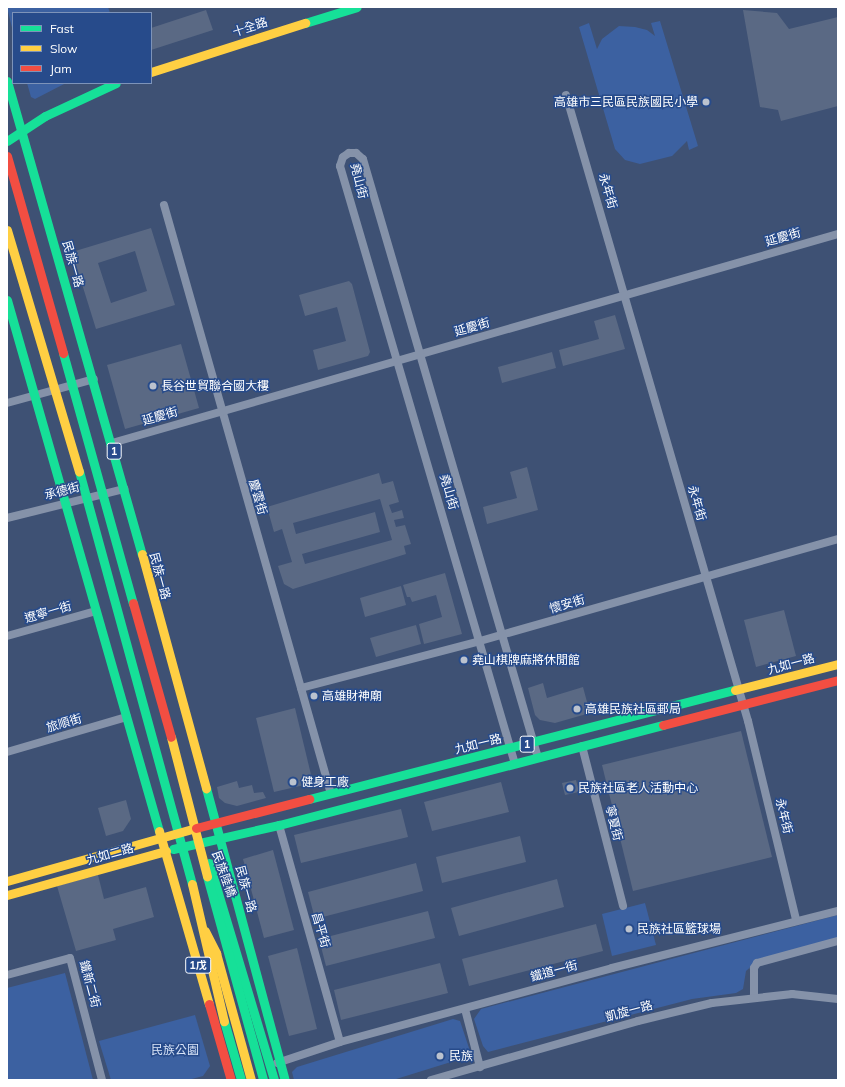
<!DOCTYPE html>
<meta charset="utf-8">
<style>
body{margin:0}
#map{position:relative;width:845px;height:1087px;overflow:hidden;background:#3e5174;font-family:Mulish,"Noto Sans TC",sans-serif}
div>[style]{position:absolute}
.green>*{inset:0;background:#3c61a1}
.building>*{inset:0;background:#5a6984}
.street>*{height:8px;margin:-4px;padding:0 4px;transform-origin:4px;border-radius:4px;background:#8592a9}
.fast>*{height:9px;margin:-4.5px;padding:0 4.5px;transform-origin:4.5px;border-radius:4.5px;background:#16e098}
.slow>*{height:9px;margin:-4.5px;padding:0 4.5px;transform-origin:4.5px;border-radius:4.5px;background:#ffcf43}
.jam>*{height:9px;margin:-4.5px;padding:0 4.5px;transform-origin:4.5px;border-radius:4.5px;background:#f24e42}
.dots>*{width:11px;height:11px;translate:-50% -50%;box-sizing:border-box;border:2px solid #274b8b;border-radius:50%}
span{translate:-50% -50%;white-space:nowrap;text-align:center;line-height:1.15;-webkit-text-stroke:3px #274b8b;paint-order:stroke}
.shield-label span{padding:1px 3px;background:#274b8b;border:1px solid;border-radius:3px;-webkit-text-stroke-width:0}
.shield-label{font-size:11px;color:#fff;font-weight:700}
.street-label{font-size:12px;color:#fff}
.poi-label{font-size:12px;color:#fff}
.right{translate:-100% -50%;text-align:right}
.left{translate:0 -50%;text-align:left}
.park-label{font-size:12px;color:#dae5f8}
.frame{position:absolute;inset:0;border:8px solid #fff;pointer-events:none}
.legend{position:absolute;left:12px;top:12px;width:140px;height:72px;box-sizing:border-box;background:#274b8b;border:1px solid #7d93b9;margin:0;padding:5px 7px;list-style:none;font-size:12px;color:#fff}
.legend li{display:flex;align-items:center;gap:8px;height:20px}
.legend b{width:20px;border:1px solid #7d93b9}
</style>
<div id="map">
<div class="green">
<i style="clip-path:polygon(7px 7px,108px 7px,110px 13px,13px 13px,13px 32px)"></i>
<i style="clip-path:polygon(660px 21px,698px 146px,689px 150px,687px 141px,672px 156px,640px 164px,625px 160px,615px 149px,579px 27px,589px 23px,597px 49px,602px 39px,619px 26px,635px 27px,647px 30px,655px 36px,651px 23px)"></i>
<i style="clip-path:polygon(27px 83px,66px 83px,35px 99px,31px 97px)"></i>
<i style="clip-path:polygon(645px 903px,656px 945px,612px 956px,602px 914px)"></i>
<i style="clip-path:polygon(838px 915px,838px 940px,755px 963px,746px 971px,743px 989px,736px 993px,692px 999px,488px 1052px,483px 1046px,474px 1019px,481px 1009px)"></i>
<i style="clip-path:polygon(65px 973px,93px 1080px,7px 1080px,7px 988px)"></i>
<i style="clip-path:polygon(195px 1015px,210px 1066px,203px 1076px,188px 1080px,111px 1080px,99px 1041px)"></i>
<i style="clip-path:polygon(453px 1019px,460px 1021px,470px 1051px,467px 1057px,393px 1080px,294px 1080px,292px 1072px,297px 1067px)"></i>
</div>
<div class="building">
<i style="clip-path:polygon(206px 10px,213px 30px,151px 50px,151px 28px)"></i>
<i style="clip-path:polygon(743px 10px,777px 13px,789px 29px,838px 17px,838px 106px,781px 121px,778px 110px,760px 107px)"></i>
<i style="clip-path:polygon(evenodd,151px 228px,175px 305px,96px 329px,72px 252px,151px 228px,135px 251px,147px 291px,111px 303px,98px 263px,135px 251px)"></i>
<i style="clip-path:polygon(349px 281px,352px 284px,370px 352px,368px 356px,318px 370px,313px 350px,346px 341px,337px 307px,305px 316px,299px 295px)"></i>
<i style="clip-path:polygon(615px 315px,625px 349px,563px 366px,559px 350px,599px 339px,594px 321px)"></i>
<i style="clip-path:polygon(181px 344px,199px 408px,125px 429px,107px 365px)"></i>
<i style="clip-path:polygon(552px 352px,556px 368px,502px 383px,498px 367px)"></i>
<i style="clip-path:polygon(527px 467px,538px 510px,487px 524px,483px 507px,517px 498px,510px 472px)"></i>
<i style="clip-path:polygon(evenodd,379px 473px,382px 484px,393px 481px,399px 502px,389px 505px,392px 513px,402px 510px,404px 518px,394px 520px,396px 527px,405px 525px,411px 544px,404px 546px,406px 554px,293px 589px,284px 584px,278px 566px,292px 562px,282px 529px,274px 532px,267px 507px,379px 473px,380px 499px,392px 540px,305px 564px,302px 554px,380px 532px,375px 512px,296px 534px,293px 523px,380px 499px)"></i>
<i style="clip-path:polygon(445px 573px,462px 634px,424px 644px,419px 624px,442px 617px,436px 595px,412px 602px,410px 597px,407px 597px,403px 585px)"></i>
<i style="clip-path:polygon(401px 586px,406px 605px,365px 617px,360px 598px)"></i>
<i style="clip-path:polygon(784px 610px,796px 656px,756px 667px,744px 620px)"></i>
<i style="clip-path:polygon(416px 625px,421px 644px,376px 657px,370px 638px)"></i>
<i style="clip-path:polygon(543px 683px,547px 698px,583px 687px,590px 713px,555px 723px,540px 720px,535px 715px,528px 688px)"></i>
<i style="clip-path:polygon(295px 708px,313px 783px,274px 792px,256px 718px)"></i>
<i style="clip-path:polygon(741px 731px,772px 857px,633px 891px,602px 765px)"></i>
<i style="clip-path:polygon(576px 780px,579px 792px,565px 795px,562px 783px)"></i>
<i style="clip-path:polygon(237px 781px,239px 788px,252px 785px,254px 793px,263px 792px,266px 798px,237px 806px,225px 803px,219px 798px,217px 787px)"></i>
<i style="clip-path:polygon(501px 782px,509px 812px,432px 831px,424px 802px)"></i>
<i style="clip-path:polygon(126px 800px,131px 819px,123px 831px,106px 836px,98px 808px)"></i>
<i style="clip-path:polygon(401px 809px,408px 837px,301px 863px,294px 835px)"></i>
<i style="clip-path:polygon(520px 836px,526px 862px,442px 883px,436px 857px)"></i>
<i style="clip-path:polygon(273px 850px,294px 930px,264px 938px,243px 859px)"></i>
<i style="clip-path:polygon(416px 863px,423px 891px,315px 919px,308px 892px)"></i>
<i style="clip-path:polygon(98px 875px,104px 899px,146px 887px,154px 917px,113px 929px,116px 940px,76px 951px,57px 886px)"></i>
<i style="clip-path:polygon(557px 879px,564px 907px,459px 936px,451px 908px)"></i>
<i style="clip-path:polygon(428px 911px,435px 938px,326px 966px,319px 939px)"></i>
<i style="clip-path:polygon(596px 924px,603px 951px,469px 986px,462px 959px)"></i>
<i style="clip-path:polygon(297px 948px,317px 1029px,289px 1036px,268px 956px)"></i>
<i style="clip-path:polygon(440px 963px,448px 993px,341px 1020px,334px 990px)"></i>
</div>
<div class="street">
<i style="left:566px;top:95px;width:652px;rotate:73.79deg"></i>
<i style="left:748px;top:721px;width:205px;rotate:76.4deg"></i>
<i style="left:164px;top:205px;width:612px;rotate:74.17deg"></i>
<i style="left:7px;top:403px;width:90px;rotate:-15.4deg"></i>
<i style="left:112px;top:443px;width:755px;rotate:-16.06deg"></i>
<i style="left:7px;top:518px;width:121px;rotate:-13.9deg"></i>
<i style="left:7px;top:636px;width:92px;rotate:-15.7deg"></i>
<i style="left:301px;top:688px;width:185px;rotate:-14.7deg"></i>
<i style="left:480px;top:641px;width:372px;rotate:-15.9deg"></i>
<i style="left:582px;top:746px;width:165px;rotate:75.6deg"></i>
<i style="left:7px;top:752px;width:125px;rotate:-16.3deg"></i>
<i style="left:515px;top:764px;width:623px;rotate:-106.31deg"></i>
<i style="left:340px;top:166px;width:9px;rotate:-72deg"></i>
<i style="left:343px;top:157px;width:7px;rotate:-34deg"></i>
<i style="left:349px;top:153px;width:7px"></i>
<i style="left:356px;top:153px;width:9px;rotate:41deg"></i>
<i style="left:363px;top:159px;width:624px;rotate:73.71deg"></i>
<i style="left:279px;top:825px;width:225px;rotate:74.3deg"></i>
<i style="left:7px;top:975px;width:65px;rotate:-15.1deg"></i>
<i style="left:70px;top:958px;width:126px;rotate:75.3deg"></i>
<i style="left:754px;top:998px;width:30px;rotate:-90deg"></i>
<i style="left:754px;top:968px;width:6px;rotate:-59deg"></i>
<i style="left:757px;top:963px;width:84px;rotate:-15.2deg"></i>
<i style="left:465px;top:1009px;width:60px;rotate:75.5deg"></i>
<i style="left:277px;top:1063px;width:66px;rotate:-18.4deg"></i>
<i style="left:340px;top:1042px;width:282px;rotate:-15.2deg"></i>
<i style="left:612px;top:968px;width:233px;rotate:-14.2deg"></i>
<i style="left:431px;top:1080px;width:215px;rotate:-15.9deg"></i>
<i style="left:638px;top:1021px;width:76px;rotate:-13.7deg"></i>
<i style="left:712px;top:1003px;width:81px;rotate:-6.4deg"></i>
<i style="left:792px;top:994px;width:46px;rotate:6.2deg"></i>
</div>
<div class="fast">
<i style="left:305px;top:23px;width:54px;rotate:-17.1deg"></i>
<i style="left:7px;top:81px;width:492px;rotate:74.1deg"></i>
<i style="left:7px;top:141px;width:45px;rotate:-33.3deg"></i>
<i style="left:45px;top:116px;width:78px;rotate:-24.9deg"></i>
<i style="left:7px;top:300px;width:552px;rotate:74.03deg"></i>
<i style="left:63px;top:353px;width:260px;rotate:74.4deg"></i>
<i style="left:79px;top:471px;width:428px;rotate:74.7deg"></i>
<i style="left:206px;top:788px;width:302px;rotate:74.9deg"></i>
<i style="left:309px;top:799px;width:440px;rotate:-14.4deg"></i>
<i style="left:173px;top:849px;width:109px;rotate:-12.8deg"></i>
<i style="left:279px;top:825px;width:397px;rotate:-14.6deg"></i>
<i style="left:209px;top:863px;width:227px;rotate:73.3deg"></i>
<i style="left:207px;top:876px;width:212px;rotate:74.6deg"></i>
<i style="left:224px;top:1021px;width:61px;rotate:73.9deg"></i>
</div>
<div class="slow">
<i style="left:151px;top:72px;width:162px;rotate:-17.7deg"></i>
<i style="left:7px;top:230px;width:252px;rotate:73.4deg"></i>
<i style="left:142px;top:554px;width:243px;rotate:74.7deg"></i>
<i style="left:735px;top:690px;width:106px;rotate:-14.2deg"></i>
<i style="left:171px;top:737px;width:144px;rotate:75.5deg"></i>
<i style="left:159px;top:831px;width:180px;rotate:73.9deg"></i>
<i style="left:7px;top:881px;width:196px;rotate:-15.7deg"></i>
<i style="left:192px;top:884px;width:141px;rotate:76.9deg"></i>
<i style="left:7px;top:895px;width:165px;rotate:-15.5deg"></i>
<i style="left:205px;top:931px;width:25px;rotate:63deg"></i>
<i style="left:216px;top:953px;width:132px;rotate:74.6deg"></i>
</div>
<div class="jam">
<i style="left:7px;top:156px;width:205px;rotate:74.1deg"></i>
<i style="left:133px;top:603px;width:139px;rotate:74.2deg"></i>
<i style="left:663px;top:725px;width:181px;rotate:-14.4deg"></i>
<i style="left:196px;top:828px;width:117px;rotate:-14.4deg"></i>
<i style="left:209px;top:1004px;width:79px;rotate:73.9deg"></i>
</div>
<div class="dots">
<i style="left:706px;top:102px;background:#bbc2ce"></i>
<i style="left:153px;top:386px;background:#bbc2ce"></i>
<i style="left:464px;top:660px;background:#bbc2ce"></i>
<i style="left:314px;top:696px;background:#bbc2ce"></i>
<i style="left:577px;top:709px;background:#bbc2ce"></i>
<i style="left:293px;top:782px;background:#bbc2ce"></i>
<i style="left:570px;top:788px;background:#bbc2ce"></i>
<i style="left:629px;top:929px;background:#bbc2ce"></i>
<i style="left:440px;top:1056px;background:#bbc2ce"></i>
</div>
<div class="shield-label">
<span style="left:114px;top:451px">1</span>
<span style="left:527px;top:744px">1</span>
<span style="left:198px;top:965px">1戊</span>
</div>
<div class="street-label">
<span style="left:250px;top:27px;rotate:-18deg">十全路</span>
<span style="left:359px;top:181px;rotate:76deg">堯山街</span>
<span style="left:608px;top:191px;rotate:74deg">永年街</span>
<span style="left:783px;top:237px;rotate:-16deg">延慶街</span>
<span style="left:73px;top:264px;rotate:74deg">民族一路</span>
<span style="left:472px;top:327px;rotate:-16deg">延慶街</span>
<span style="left:160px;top:416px;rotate:-16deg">延慶街</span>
<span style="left:62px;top:491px;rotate:-15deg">承德街</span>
<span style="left:449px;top:492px;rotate:74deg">堯山街</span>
<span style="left:258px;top:497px;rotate:74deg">慶雲街</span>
<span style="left:697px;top:503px;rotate:74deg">永年街</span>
<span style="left:160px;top:576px;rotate:75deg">民族一路</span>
<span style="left:567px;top:604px;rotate:-16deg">懷安街</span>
<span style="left:48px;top:612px;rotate:-16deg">遼寧一街</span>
<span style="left:791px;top:664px;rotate:-15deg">九如一路</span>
<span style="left:64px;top:723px;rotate:-16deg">旅順街</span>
<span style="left:478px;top:744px;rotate:-14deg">九如一路</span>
<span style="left:784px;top:816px;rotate:76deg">永年街</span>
<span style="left:614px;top:823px;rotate:76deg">寧夏街</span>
<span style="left:110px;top:854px;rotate:-16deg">九如二路</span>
<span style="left:224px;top:874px;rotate:70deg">民族陸橋</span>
<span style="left:246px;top:889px;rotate:75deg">民族一路</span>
<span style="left:321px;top:930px;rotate:74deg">昌平街</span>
<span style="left:554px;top:971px;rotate:-15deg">鐵道一街</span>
<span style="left:90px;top:984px;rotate:75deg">鐵新二街</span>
<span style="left:629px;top:1011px;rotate:-15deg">凱旋一路</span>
</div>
<div class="poi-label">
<span class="right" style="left:698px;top:102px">高雄市三民區民族國民小學</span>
<span class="left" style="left:161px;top:386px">長谷世貿聯合國大樓</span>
<span class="left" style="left:472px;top:660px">堯山棋牌麻將休閒館</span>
<span class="left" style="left:322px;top:696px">高雄財神廟</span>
<span class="left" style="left:585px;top:709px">高雄民族社區郵局</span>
<span class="left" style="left:301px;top:782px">健身工廠</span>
<span class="left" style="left:578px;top:788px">民族社區老人活動中心</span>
<span class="left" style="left:637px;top:929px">民族社區籃球場</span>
<span class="left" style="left:449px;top:1056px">民族</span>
</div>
<div class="park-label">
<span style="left:175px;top:1050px">民族公園</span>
</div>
<div class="frame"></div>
<ul class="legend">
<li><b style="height:5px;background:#16e098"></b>Fast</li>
<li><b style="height:5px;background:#ffcf43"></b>Slow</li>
<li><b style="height:5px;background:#f24e42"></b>Jam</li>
</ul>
</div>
